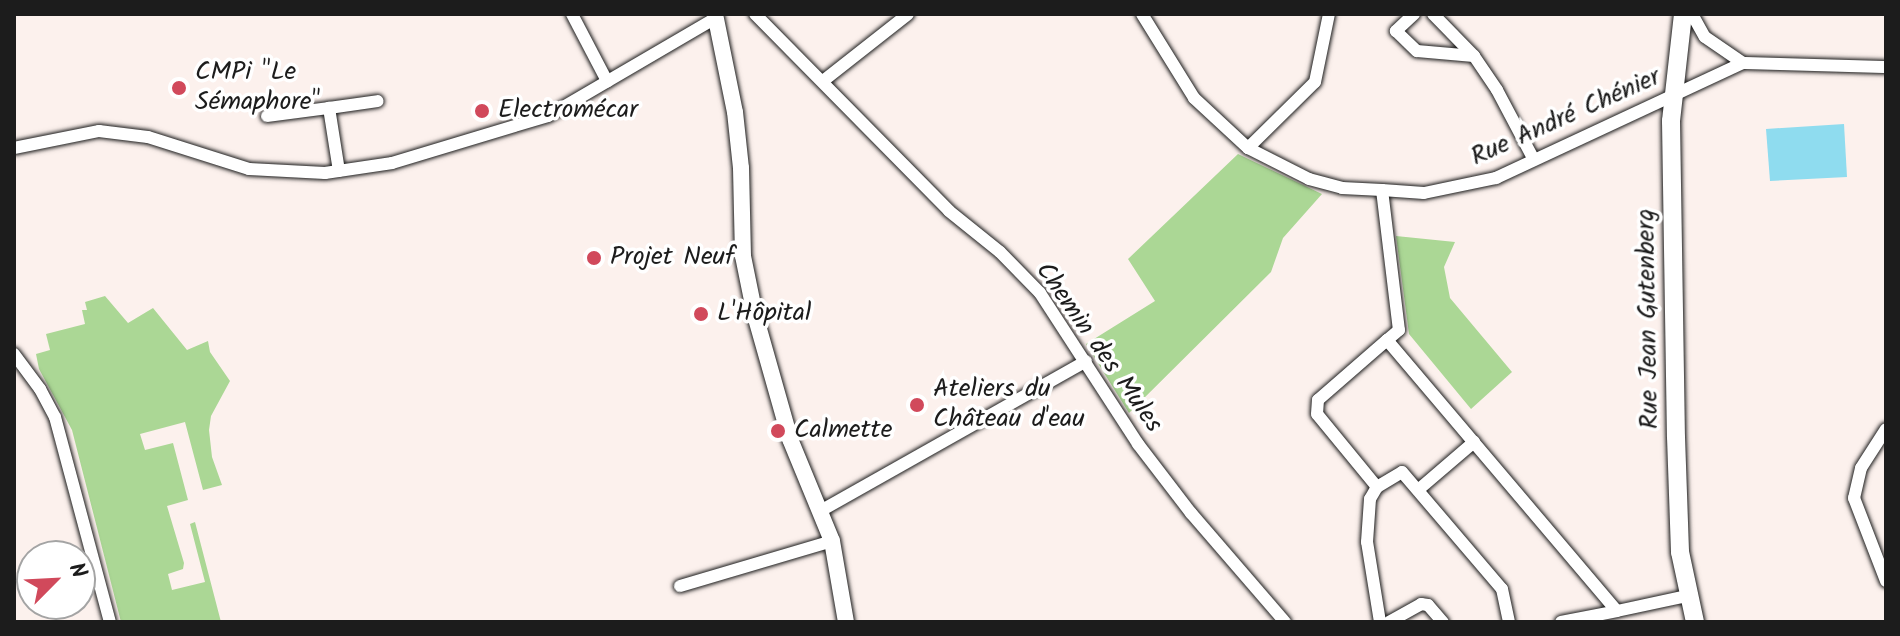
<!DOCTYPE html>
<meta charset="utf-8">
<style>
body{margin:0}
#map{position:relative;width:1900px;height:636px;overflow:hidden;background:#fcf1ed;font-family:Kalam,sans-serif}
div>[style]{position:absolute}
.green>*{inset:0;background:#abd795}
.water>*{inset:0;background:#8fdcef}
.roads{filter:drop-shadow(0 0 2px #1c1c1c) drop-shadow(0 0 2px #1c1c1c)}
.minor>*{height:12px;margin:-6px;padding:0 6px;transform-origin:6px;border-radius:6px;background:#fff}
.tertiary>*{height:16px;margin:-8px;padding:0 8px;transform-origin:8px;border-radius:8px;background:#fff}
.secondary>*{height:18px;margin:-9px;padding:0 9px;transform-origin:9px;border-radius:9px;background:#fff}
.dots>*{width:22px;height:22px;translate:-50% -50%;box-sizing:border-box;border:4px solid #fff;border-radius:50%}
span{translate:-50% -50%;white-space:nowrap;text-align:center;line-height:1.15;-webkit-text-stroke:7px #fff;paint-order:stroke}
.poi-label{font-size:26px;color:#1c1c1c}
.left{translate:0 -50%;text-align:left}
.street-label{font-size:26px;color:#1c1c1c}
.frame{position:absolute;inset:0;border:16px solid #1c1c1c;pointer-events:none}
.north{position:absolute;left:16px;top:540px;width:80px;height:80px;box-sizing:border-box;background:#fff;border:2px solid #a4a4a4;border-radius:50%;rotate:66deg;font-size:22px;font-weight:700;line-height:32px;text-align:center;color:#1c1c1c}
.north::after{content:'';display:block;margin:auto;width:28px;height:36px;background:#d1495b;clip-path:polygon(50% 0,100% 100%,50% 72%,0 100%)}
</style>
<div id="map">
<div class="green">
<i style="clip-path:polygon(1238px 154px,1322px 194px,1283px 238px,1271px 272px,1129px 413px,1086px 344px,1155px 301px,1128px 259px)"></i>
<i style="clip-path:polygon(1396px 236px,1455px 242px,1444px 267px,1450px 298px,1512px 372px,1471px 409px,1409px 334px)"></i>
<i style="clip-path:polygon(105px 296px,128px 323px,153px 308px,187px 350px,208px 341px,210px 352px,230px 381px,211px 416px,209px 430px,212px 457px,222px 485px,203px 490px,185px 422px,140px 434px,145px 450px,173px 443px,188px 500px,167px 506px,184px 563px,183px 569px,168px 574px,172px 590px,205px 582px,190px 524px,195px 522px,221px 622px,121px 622px,72px 430px,39px 369px,36px 354px,50px 350px,46px 334px,85px 324px,82px 310px,87px 310px,85px 302px)"></i>
</div>
<div class="water">
<i style="clip-path:polygon(1844px 124px,1847px 177px,1770px 181px,1766px 129px)"></i>
</div>
<div class="roads">
<div class="minor">
<i style="left:572px;top:14px;width:76px;rotate:62.4deg"></i>
<i style="left:755px;top:14px;width:276px;rotate:45.4deg"></i>
<i style="left:949px;top:211px;width:65px;rotate:38.8deg"></i>
<i style="left:1000px;top:252px;width:57px;rotate:45.7deg"></i>
<i style="left:1040px;top:293px;width:180px;rotate:57deg"></i>
<i style="left:1138px;top:444px;width:87px;rotate:52.5deg"></i>
<i style="left:1191px;top:513px;width:144px;rotate:49.2deg"></i>
<i style="left:1142px;top:14px;width:99px;rotate:58.2deg"></i>
<i style="left:1194px;top:98px;width:74px;rotate:42.8deg"></i>
<i style="left:1248px;top:148px;width:68px;rotate:26.9deg"></i>
<i style="left:1309px;top:179px;width:34px;rotate:15deg"></i>
<i style="left:1342px;top:188px;width:40px;rotate:2.9deg"></i>
<i style="left:1382px;top:190px;width:42px;rotate:4.1deg"></i>
<i style="left:1424px;top:193px;width:74px;rotate:-11.8deg"></i>
<i style="left:1496px;top:178px;width:272px;rotate:-25deg"></i>
<i style="left:1743px;top:63px;width:143px;rotate:1.6deg"></i>
<i style="left:1414px;top:14px;width:25px;rotate:137deg"></i>
<i style="left:1396px;top:31px;width:29px;rotate:44deg"></i>
<i style="left:1417px;top:51px;width:57px;rotate:5deg"></i>
<i style="left:1433px;top:14px;width:59px;rotate:45.7deg"></i>
<i style="left:1474px;top:56px;width:41px;rotate:55.9deg"></i>
<i style="left:1497px;top:90px;width:79px;rotate:62.1deg"></i>
<i style="left:1692px;top:14px;width:26px;rotate:61deg"></i>
<i style="left:1705px;top:37px;width:46px;rotate:34.4deg"></i>
<i style="left:823px;top:81px;width:108px;rotate:-38.2deg"></i>
<i style="left:267px;top:116px;width:63px;rotate:-7.4deg"></i>
<i style="left:14px;top:148px;width:87px;rotate:-11.3deg"></i>
<i style="left:99px;top:131px;width:49px;rotate:7deg"></i>
<i style="left:148px;top:137px;width:106px;rotate:17.6deg"></i>
<i style="left:249px;top:169px;width:76px;rotate:3deg"></i>
<i style="left:325px;top:173px;width:68px;rotate:-8.5deg"></i>
<i style="left:392px;top:163px;width:163px;rotate:-16.8deg"></i>
<i style="left:548px;top:116px;width:194px;rotate:-30.3deg"></i>
<i style="left:1248px;top:148px;width:94px;rotate:-44.6deg"></i>
<i style="left:1315px;top:82px;width:69px;rotate:-78.4deg"></i>
<i style="left:339px;top:171px;width:64px;rotate:-99deg"></i>
<i style="left:329px;top:108px;width:49px;rotate:-8.1deg"></i>
<i style="left:1382px;top:190px;width:141px;rotate:83.1deg"></i>
<i style="left:1399px;top:330px;width:16px;rotate:140deg"></i>
<i style="left:14px;top:354px;width:44px;rotate:53.4deg"></i>
<i style="left:40px;top:389px;width:32px;rotate:62deg"></i>
<i style="left:55px;top:417px;width:212px;rotate:75deg"></i>
<i style="left:1886px;top:429px;width:46px;rotate:122.7deg"></i>
<i style="left:1861px;top:468px;width:31px;rotate:103deg"></i>
<i style="left:1854px;top:498px;width:89px;rotate:68.9deg"></i>
<i style="left:1377px;top:487px;width:94px;rotate:-129.4deg"></i>
<i style="left:1317px;top:414px;width:14px;rotate:-86deg"></i>
<i style="left:1318px;top:400px;width:91px;rotate:-41deg"></i>
<i style="left:1387px;top:340px;width:355px;rotate:49.7deg"></i>
<i style="left:1617px;top:611px;width:72px;rotate:-12.1deg"></i>
<i style="left:1418px;top:490px;width:74px;rotate:-40.6deg"></i>
<i style="left:822px;top:510px;width:303px;rotate:-29.4deg"></i>
<i style="left:680px;top:586px;width:159px;rotate:-16.5deg"></i>
<i style="left:1380px;top:622px;width:81px;rotate:-99.2deg"></i>
<i style="left:1367px;top:542px;width:43px;rotate:-86deg"></i>
<i style="left:1370px;top:499px;width:14px;rotate:-60deg"></i>
<i style="left:1377px;top:487px;width:29px;rotate:-31deg"></i>
<i style="left:1402px;top:472px;width:154px;rotate:49.5deg"></i>
<i style="left:1502px;top:589px;width:34px;rotate:78deg"></i>
<i style="left:1389px;top:622px;width:37px;rotate:-29deg"></i>
<i style="left:1421px;top:604px;width:7px;rotate:8deg"></i>
<i style="left:1428px;top:605px;width:23px;rotate:49deg"></i>
<i style="left:1561px;top:622px;width:57px;rotate:-11.1deg"></i>
</div>
<div class="tertiary">
<i style="left:715px;top:14px;width:100px;rotate:78.5deg"></i>
<i style="left:735px;top:112px;width:56px;rotate:83.9deg"></i>
<i style="left:741px;top:168px;width:88px;rotate:88.7deg"></i>
<i style="left:743px;top:256px;width:60px;rotate:78.5deg"></i>
<i style="left:755px;top:315px;width:129px;rotate:74.2deg"></i>
<i style="left:790px;top:439px;width:110px;rotate:67.6deg"></i>
<i style="left:832px;top:541px;width:82px;rotate:80.2deg"></i>
</div>
<div class="secondary">
<i style="left:1683px;top:14px;width:108px;rotate:96.4deg"></i>
<i style="left:1671px;top:121px;width:316px;rotate:89.1deg"></i>
<i style="left:1676px;top:437px;width:115px;rotate:88deg"></i>
<i style="left:1680px;top:552px;width:72px;rotate:77.9deg"></i>
</div>
</div>
<div class="dots">
<i style="left:179px;top:88px;background:#d1495b"></i>
<i style="left:482px;top:111px;background:#d1495b"></i>
<i style="left:594px;top:258px;background:#d1495b"></i>
<i style="left:701px;top:314px;background:#d1495b"></i>
<i style="left:917px;top:405px;background:#d1495b"></i>
<i style="left:778px;top:431px;background:#d1495b"></i>
</div>
<div class="poi-label">
<span class="left" style="left:195px;top:88px">CMPi "Le<br>Sémaphore"</span>
<span class="left" style="left:498px;top:111px">Electromécar</span>
<span class="left" style="left:610px;top:258px">Projet Neuf</span>
<span class="left" style="left:717px;top:314px">L'Hôpital</span>
<span class="left" style="left:933px;top:405px">Ateliers du<br>Château d'eau</span>
<span class="left" style="left:794px;top:431px">Calmette</span>
</div>
<div class="street-label">
<span style="left:1566px;top:118px;rotate:-24deg">Rue André Chénier</span>
<span style="left:1649px;top:319px;rotate:-91deg">Rue Jean Gutenberg</span>
<span style="left:1098px;top:348px;rotate:55deg">Chemin des Mules</span>
</div>
<div class="frame"></div>
<div class="north">N</div>
</div>
